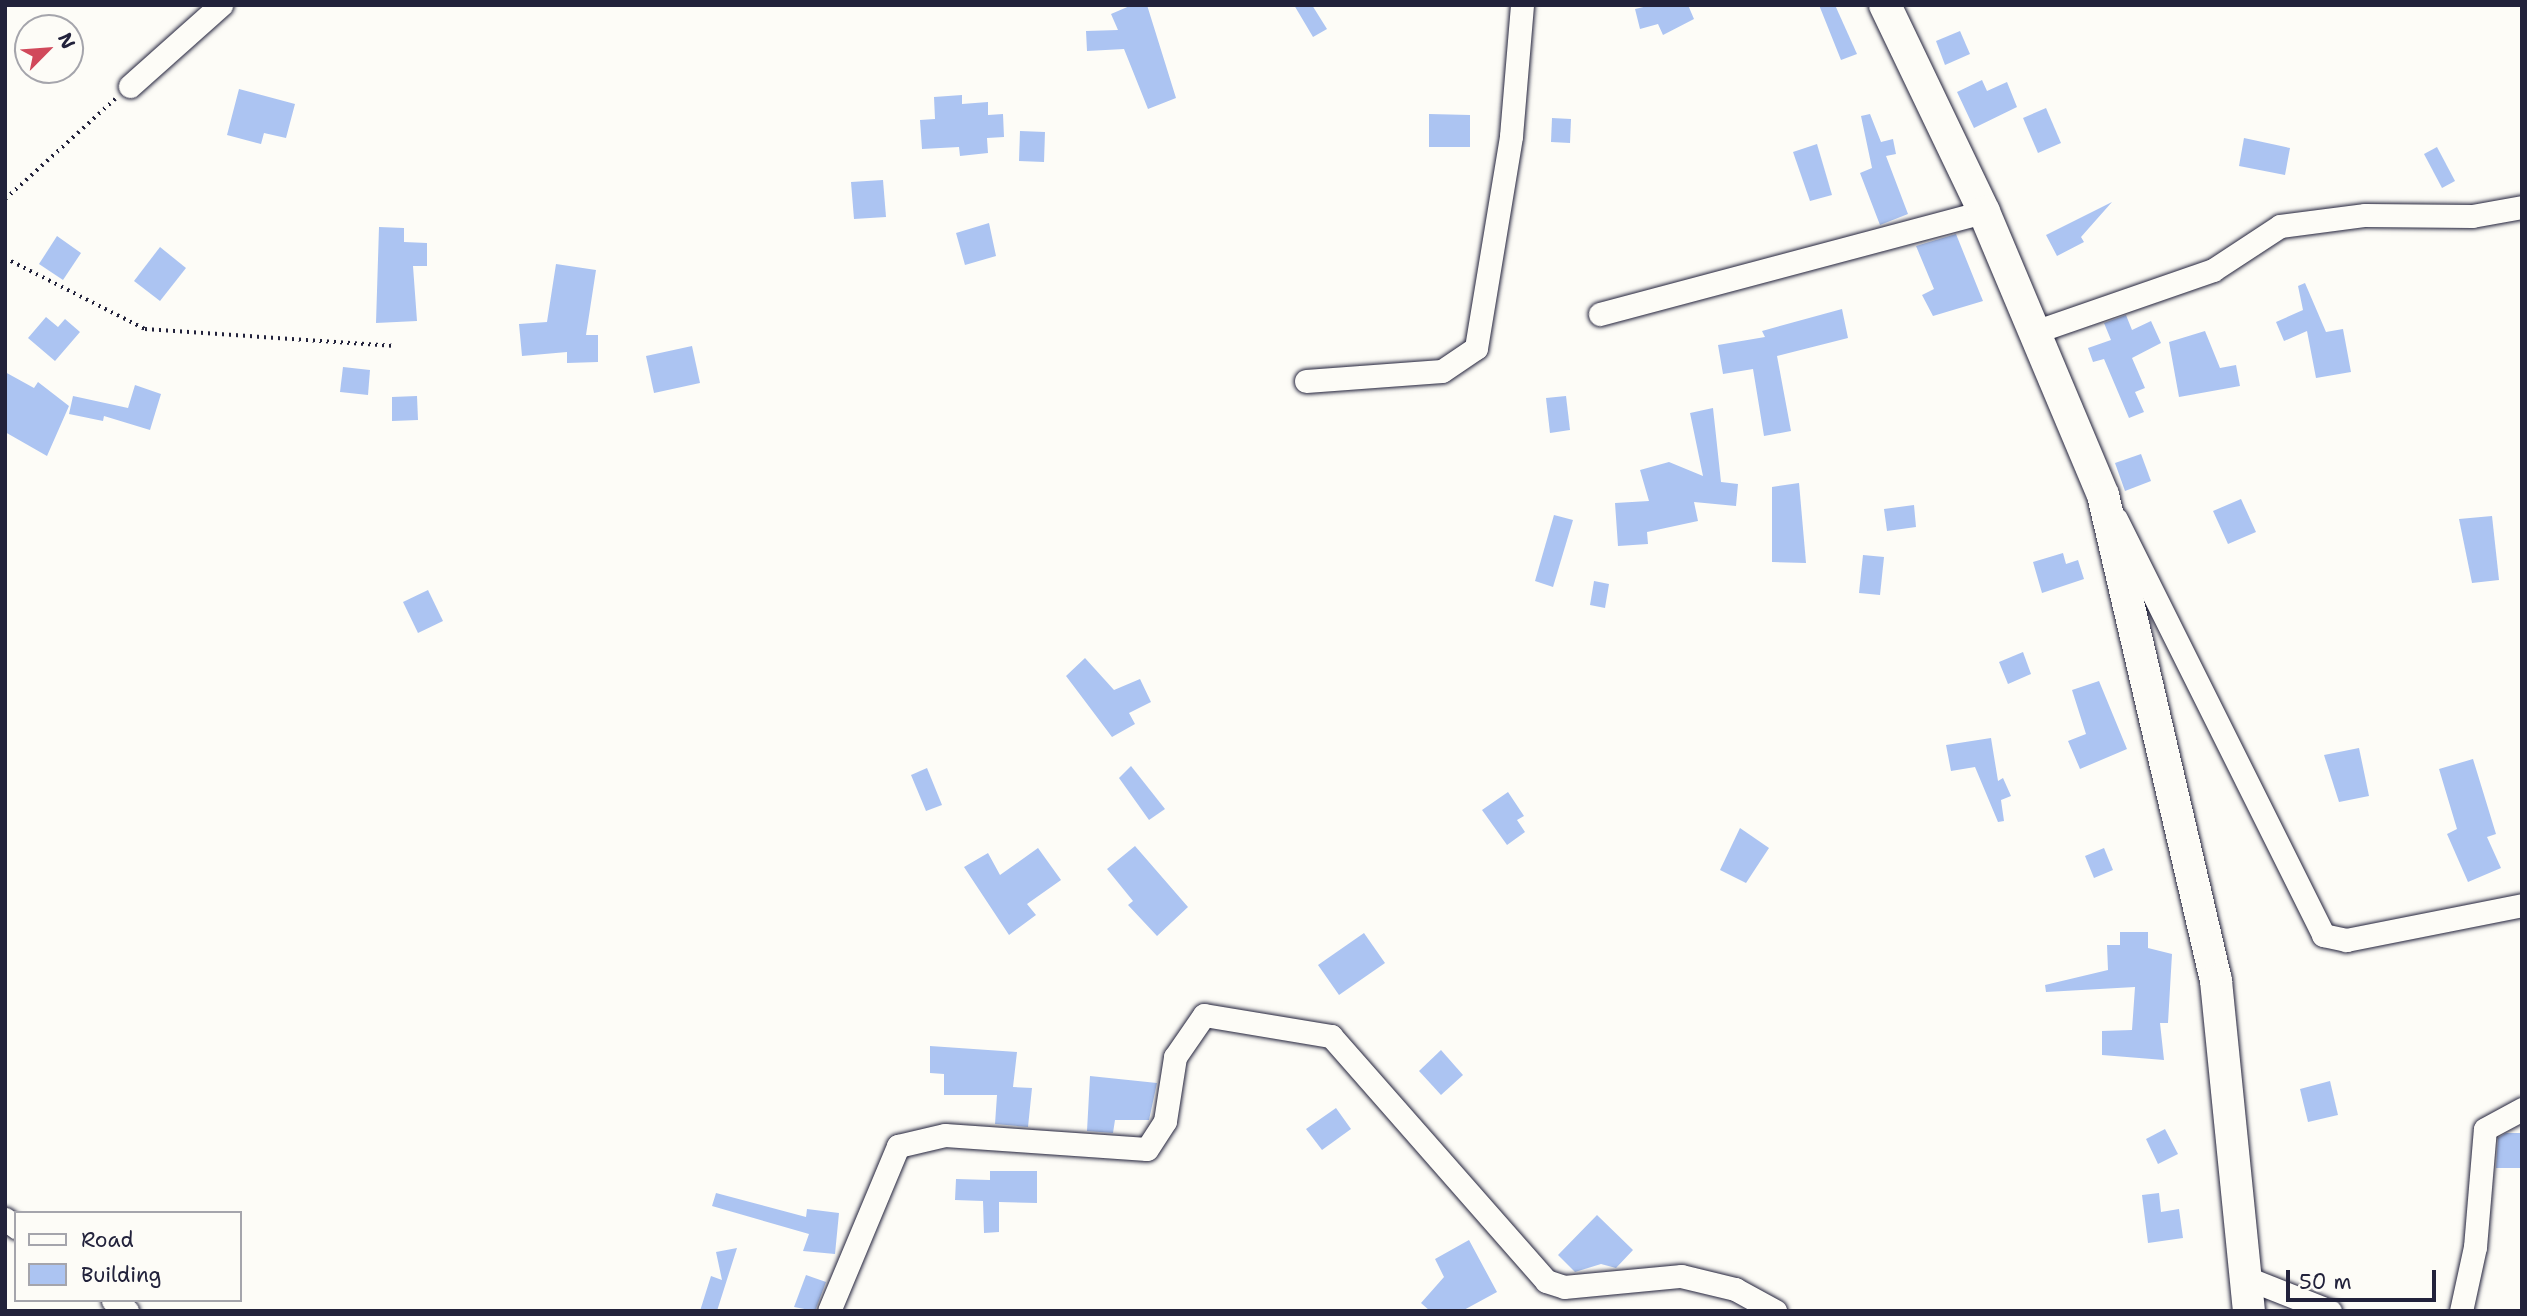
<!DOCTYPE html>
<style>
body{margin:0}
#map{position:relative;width:2527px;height:1316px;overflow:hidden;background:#fdfcf7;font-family:"Shantell Sans",sans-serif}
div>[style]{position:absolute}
.building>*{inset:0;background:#acc4f2}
.path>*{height:3.5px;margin-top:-1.75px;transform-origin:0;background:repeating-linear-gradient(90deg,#22223b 0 2px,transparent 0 7px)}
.roads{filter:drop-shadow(0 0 2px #22223b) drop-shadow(0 0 2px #22223b)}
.street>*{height:23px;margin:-11.5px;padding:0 11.5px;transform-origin:11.5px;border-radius:11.5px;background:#fdfcf7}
.secondary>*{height:32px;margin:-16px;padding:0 16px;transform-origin:16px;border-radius:16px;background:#fdfcf7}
span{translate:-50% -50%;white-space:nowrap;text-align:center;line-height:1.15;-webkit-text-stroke:7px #fdfcf7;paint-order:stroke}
.frame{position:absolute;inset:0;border:7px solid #22223b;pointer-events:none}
.legend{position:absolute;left:14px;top:1211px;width:228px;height:91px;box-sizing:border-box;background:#fdfcf7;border:2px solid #a5a5ac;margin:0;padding:9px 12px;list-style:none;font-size:21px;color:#22223b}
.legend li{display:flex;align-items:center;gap:14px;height:35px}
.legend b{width:35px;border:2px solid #a5a5ac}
.north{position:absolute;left:14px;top:14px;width:70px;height:70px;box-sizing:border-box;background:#fdfcf7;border:2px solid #a5a5ac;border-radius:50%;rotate:65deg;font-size:19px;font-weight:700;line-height:28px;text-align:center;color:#22223b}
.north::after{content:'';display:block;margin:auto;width:24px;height:32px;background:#d1495b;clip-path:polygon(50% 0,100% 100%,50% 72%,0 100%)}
.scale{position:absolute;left:2286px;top:1270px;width:150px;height:32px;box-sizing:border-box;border:4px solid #22223b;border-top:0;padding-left:9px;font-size:21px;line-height:24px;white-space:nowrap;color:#22223b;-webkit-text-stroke:5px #fdfcf7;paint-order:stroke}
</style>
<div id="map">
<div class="building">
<i style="clip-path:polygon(1132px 5px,1147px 5px,1176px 98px,1148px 109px,1124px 49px,1087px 51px,1086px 31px,1118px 30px,1111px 14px)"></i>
<i style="clip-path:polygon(1294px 5px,1312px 5px,1327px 29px,1313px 37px)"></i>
<i style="clip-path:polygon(1652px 5px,1688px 5px,1694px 19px,1663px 35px,1658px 24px,1640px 29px,1635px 9px)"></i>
<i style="clip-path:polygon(1819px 5px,1835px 5px,1857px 54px,1841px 60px)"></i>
<i style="clip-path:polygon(1960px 31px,1970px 54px,1945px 65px,1936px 41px)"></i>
<i style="clip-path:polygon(1982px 80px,1987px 91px,2007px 82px,2017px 107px,1974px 128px,1957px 92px)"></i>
<i style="clip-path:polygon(239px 89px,295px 104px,286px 138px,264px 133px,261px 144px,227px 135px)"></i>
<i style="clip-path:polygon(962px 95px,962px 104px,988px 102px,988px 115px,1003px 114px,1004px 137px,987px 138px,988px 153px,960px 156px,959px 147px,922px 149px,920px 120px,935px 119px,934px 97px)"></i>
<i style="clip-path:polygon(2046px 108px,2061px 143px,2038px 153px,2023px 118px)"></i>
<i style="clip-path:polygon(1429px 114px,1470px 115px,1470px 147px,1429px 147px)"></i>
<i style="clip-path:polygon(1870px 114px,1881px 142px,1893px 139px,1896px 154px,1886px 156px,1908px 214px,1880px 225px,1860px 173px,1872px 168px,1861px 116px)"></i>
<i style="clip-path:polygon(1552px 118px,1571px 119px,1570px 143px,1551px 142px)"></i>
<i style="clip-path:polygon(1020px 131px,1045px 132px,1044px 162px,1019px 161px)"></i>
<i style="clip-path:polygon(2244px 138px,2290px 148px,2285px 175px,2239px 166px)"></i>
<i style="clip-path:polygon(1817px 144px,1832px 195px,1810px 201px,1793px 152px)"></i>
<i style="clip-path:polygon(2437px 147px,2455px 181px,2442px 188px,2424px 154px)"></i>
<i style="clip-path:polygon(883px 180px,886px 217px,854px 219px,851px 182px)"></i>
<i style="clip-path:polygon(2112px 202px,2081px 237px,2084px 242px,2057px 256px,2046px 235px)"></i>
<i style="clip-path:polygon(989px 223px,996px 256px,965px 265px,956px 233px)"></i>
<i style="clip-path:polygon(379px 227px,404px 228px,404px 242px,427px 243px,427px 266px,413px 266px,417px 321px,376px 323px)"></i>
<i style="clip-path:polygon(1956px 234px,1983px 301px,1933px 316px,1922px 295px,1934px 289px,1916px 246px)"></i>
<i style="clip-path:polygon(57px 236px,81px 253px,63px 280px,39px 264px)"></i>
<i style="clip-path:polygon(160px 247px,186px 268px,160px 301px,134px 281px)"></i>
<i style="clip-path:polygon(556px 264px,596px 270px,586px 335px,598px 335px,598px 362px,567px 363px,567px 352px,522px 356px,519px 324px,547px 322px)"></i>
<i style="clip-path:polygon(2305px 283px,2326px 332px,2343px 329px,2351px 372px,2316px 378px,2307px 331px,2284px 341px,2276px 322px,2303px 310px,2298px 286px)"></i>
<i style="clip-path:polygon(1842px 309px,1848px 338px,1777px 356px,1791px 431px,1764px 436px,1753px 369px,1723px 374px,1718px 345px,1765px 337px,1762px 331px)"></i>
<i style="clip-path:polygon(2126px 315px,2132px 330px,2151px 321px,2161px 343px,2132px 358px,2145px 388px,2135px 392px,2144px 412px,2129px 418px,2104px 359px,2093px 362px,2088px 348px,2111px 340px,2104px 323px)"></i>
<i style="clip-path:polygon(46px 317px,58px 327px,65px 319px,80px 332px,55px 361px,28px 338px)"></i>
<i style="clip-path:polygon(2205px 331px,2220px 368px,2236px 365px,2240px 386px,2179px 397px,2169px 342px)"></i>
<i style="clip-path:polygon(692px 346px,700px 383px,654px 393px,646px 356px)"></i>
<i style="clip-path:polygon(343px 367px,370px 370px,368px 395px,340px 392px)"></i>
<i style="clip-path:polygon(5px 372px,34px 388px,38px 382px,69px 406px,47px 456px,5px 432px)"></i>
<i style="clip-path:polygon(135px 385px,161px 394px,150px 430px,104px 416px,103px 421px,69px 414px,73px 396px,128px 408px)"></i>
<i style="clip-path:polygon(417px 396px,418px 420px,392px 421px,392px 397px)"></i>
<i style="clip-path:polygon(1566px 396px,1570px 430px,1550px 433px,1546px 398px)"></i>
<i style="clip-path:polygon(1713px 408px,1721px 482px,1738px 484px,1736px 506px,1694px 502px,1698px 521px,1647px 532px,1648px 544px,1618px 546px,1615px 503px,1649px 501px,1640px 470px,1669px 462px,1703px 476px,1690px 413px)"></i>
<i style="clip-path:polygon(2141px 454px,2151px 481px,2125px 491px,2115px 463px)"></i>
<i style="clip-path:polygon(1799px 483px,1806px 563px,1772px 562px,1772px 487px)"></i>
<i style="clip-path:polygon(2241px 499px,2256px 532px,2228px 544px,2213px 511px)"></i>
<i style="clip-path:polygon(1914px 505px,1916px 527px,1887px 531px,1884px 509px)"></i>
<i style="clip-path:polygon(1554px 515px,1573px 520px,1553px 587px,1535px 581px)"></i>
<i style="clip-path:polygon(2492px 516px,2499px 580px,2472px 583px,2459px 519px)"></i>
<i style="clip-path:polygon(2063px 553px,2066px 564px,2078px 560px,2084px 579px,2042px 593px,2033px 562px)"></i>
<i style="clip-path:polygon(1863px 555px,1884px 557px,1880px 595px,1859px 593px)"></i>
<i style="clip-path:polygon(1594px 581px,1609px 584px,1605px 608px,1590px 605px)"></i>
<i style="clip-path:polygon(428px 590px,443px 621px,418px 633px,403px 602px)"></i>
<i style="clip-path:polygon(2023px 652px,2031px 674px,2008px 684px,1999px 662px)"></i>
<i style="clip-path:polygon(1085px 658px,1114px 690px,1140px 679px,1151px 702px,1129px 713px,1135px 724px,1112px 737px,1066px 676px)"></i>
<i style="clip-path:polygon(2099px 681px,2127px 749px,2080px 769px,2068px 741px,2086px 734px,2072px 690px)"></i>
<i style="clip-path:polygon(1991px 738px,1998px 781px,2003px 778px,2011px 796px,2001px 800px,2004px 821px,1998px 822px,1975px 767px,1951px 771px,1946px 745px)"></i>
<i style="clip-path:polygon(2359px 748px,2369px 796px,2339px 802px,2324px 755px)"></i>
<i style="clip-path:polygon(2473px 759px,2496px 834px,2487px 837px,2501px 868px,2468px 882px,2447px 834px,2457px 829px,2439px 769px)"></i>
<i style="clip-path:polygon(1131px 766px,1165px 809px,1149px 820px,1119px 778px)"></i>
<i style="clip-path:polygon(927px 768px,942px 805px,926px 811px,911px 775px)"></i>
<i style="clip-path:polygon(1508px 792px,1524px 816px,1517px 820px,1525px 832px,1507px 845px,1482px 810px)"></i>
<i style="clip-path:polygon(1740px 828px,1769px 848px,1746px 883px,1720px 870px)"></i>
<i style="clip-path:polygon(1135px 846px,1188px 907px,1157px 936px,1128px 905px,1133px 901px,1107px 869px)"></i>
<i style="clip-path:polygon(1038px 848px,1061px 880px,1027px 904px,1036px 915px,1009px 935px,964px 867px,988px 853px,1000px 875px)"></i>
<i style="clip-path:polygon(2104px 848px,2113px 870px,2094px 878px,2085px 856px)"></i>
<i style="clip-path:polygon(2120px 932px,2148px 932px,2148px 948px,2172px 954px,2168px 1023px,2160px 1023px,2164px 1060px,2102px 1055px,2102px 1031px,2132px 1030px,2135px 987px,2046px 992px,2045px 985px,2108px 970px,2107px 945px,2120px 945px)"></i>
<i style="clip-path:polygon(1364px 933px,1385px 963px,1339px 995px,1318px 965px)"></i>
<i style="clip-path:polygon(930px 1046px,1017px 1052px,1013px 1087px,1032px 1088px,1028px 1127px,995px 1124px,997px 1095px,944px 1095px,944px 1074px,930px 1073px)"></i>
<i style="clip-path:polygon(1441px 1050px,1463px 1075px,1441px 1095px,1419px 1071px)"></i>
<i style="clip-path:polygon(1090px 1076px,1157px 1083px,1149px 1120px,1115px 1120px,1113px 1133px,1087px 1131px)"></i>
<i style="clip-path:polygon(2330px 1081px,2338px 1115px,2308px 1122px,2300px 1089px)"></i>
<i style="clip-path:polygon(1336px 1108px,1351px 1129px,1322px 1150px,1306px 1129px)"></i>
<i style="clip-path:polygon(2165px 1129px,2178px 1154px,2158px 1164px,2146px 1139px)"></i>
<i style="clip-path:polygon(2506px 1133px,2522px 1133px,2522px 1168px,2496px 1168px,2498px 1138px)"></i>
<i style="clip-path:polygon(990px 1171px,1037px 1171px,1037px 1203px,999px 1202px,999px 1232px,984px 1233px,983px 1201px,955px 1200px,956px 1179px,990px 1180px)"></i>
<i style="clip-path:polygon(716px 1193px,806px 1217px,807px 1209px,839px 1213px,835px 1254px,803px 1251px,809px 1234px,712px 1206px)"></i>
<i style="clip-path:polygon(2159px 1193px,2161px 1212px,2179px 1209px,2183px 1238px,2148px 1243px,2142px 1195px)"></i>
<i style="clip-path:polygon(1597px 1215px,1633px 1250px,1616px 1268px,1601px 1264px,1575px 1272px,1558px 1255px)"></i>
<i style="clip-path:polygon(1469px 1240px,1497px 1292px,1462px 1311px,1430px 1311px,1421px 1303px,1444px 1277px,1435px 1259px)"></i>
<i style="clip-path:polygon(737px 1248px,717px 1311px,700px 1311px,711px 1276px,722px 1280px,716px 1252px)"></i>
<i style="clip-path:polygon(806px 1275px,826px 1282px,815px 1311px,794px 1307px)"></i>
</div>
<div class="path">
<i style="left:5px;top:199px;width:149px;rotate:-42.3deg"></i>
<i style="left:5px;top:258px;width:157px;rotate:26.9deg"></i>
<i style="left:145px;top:329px;width:251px;rotate:3.9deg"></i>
</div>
<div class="roads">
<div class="street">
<i style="left:130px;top:86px;width:122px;rotate:-41.7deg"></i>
<i style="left:1600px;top:314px;width:397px;rotate:-14.9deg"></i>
<i style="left:2037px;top:331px;width:186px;rotate:-19.1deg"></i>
<i style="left:2213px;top:270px;width:80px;rotate:-33.3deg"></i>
<i style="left:2280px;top:226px;width:86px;rotate:-7.4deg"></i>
<i style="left:2365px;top:215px;width:107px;rotate:0.5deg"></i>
<i style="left:2472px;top:216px;width:51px;rotate:-10.2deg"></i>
<i style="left:1306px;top:381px;width:136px;rotate:-4.2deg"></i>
<i style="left:1442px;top:371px;width:41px;rotate:-34.1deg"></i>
<i style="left:1476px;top:348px;width:215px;rotate:-80.6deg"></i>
<i style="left:1511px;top:136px;width:131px;rotate:-85.2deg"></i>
<i style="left:2116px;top:519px;width:465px;rotate:63.5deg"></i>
<i style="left:2323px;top:935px;width:24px;rotate:12deg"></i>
<i style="left:2346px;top:940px;width:179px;rotate:-11.2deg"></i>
<i style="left:5px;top:1219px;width:14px;rotate:36deg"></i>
<i style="left:2249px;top:1279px;width:87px;rotate:21.6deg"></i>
<i style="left:113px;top:1300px;width:18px;rotate:38deg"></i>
<i style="left:829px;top:1311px;width:179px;rotate:-67.3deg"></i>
<i style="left:898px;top:1146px;width:48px;rotate:-13.2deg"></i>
<i style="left:945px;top:1135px;width:202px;rotate:4deg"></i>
<i style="left:1147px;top:1149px;width:33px;rotate:-57deg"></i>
<i style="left:1165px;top:1121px;width:65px;rotate:-81.1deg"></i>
<i style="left:1175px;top:1057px;width:51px;rotate:-55.4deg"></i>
<i style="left:1204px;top:1015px;width:129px;rotate:9.4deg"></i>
<i style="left:1331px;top:1036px;width:326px;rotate:48.7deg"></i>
<i style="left:1546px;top:1281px;width:19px;rotate:18deg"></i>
<i style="left:1564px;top:1287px;width:118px;rotate:-5.4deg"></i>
<i style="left:1681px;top:1276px;width:56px;rotate:13.5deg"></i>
<i style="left:1735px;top:1289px;width:46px;rotate:28.8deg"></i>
<i style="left:2461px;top:1311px;width:66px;rotate:-77.7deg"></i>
<i style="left:2475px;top:1247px;width:118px;rotate:-85.2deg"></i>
<i style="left:2485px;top:1129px;width:42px;rotate:-28.4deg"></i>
</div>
<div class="secondary">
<i style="left:1885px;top:5px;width:229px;rotate:64.4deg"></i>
<i style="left:1984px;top:212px;width:307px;rotate:67.2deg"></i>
<i style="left:2103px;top:495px;width:499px;rotate:76.9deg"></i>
<i style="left:2216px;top:981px;width:332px;rotate:84.3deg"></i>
</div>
</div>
<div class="frame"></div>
<ul class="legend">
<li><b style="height:9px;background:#fdfcf7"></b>Road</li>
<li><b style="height:19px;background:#acc4f2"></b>Building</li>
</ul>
<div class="north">N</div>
<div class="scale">50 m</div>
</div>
